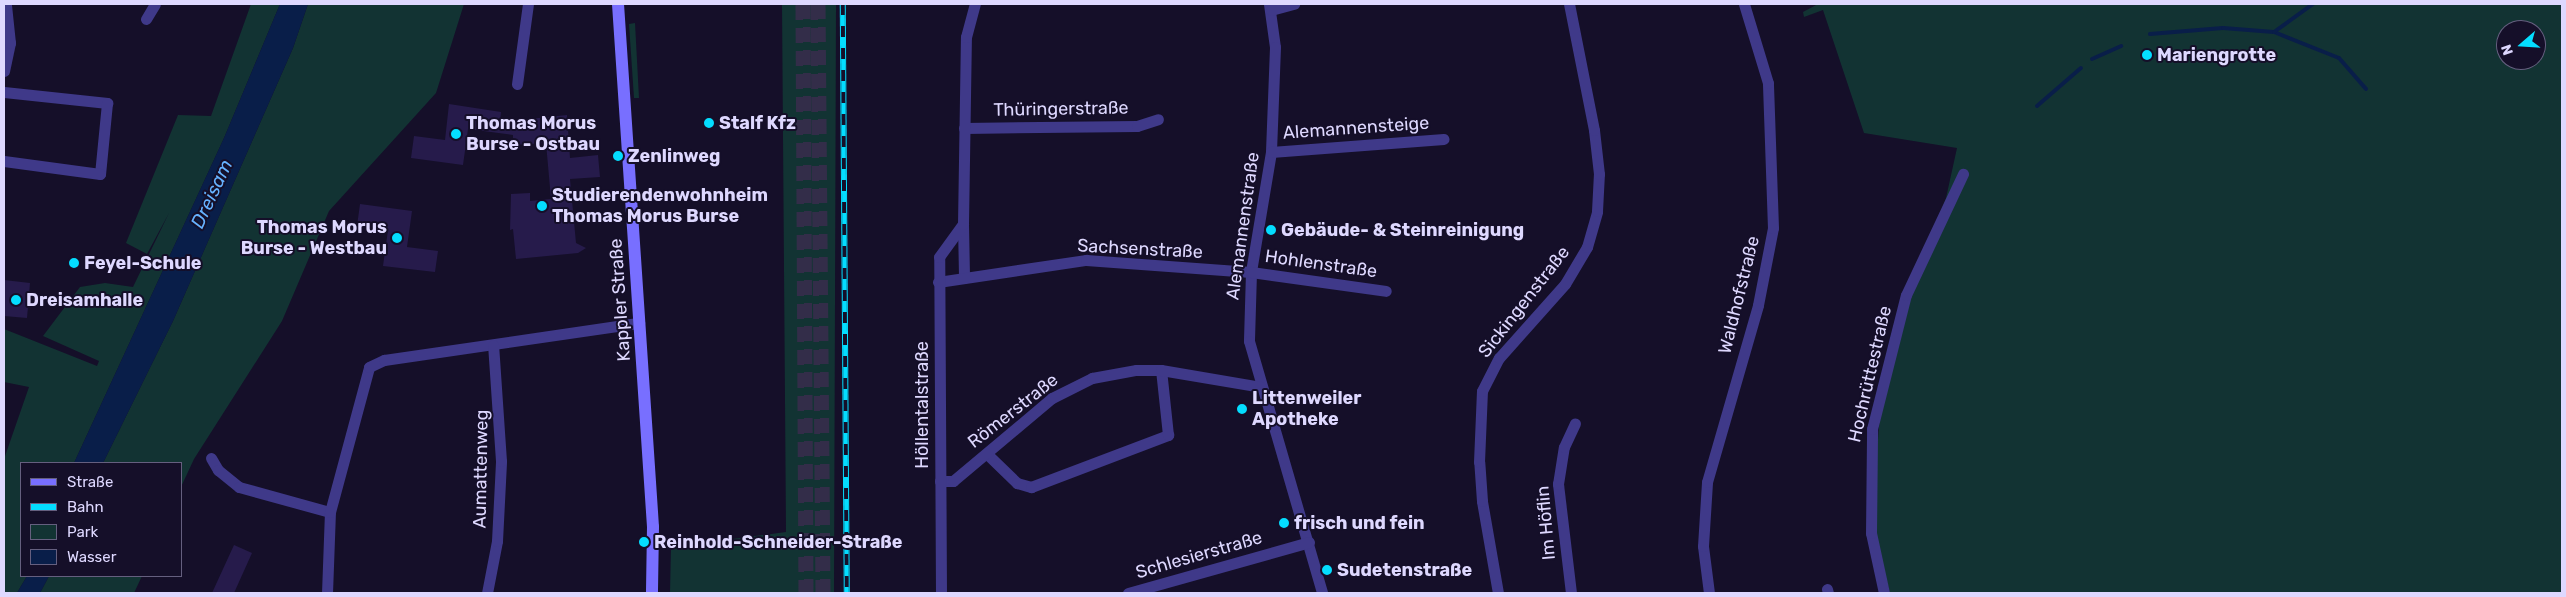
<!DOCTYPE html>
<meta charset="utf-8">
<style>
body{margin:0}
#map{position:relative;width:2566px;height:597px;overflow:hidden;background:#150f29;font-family:Rubik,sans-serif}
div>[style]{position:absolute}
.green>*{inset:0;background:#123333}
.water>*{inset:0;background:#091e49}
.stream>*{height:4px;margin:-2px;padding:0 2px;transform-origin:2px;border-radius:2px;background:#091e49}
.building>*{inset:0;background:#261b4b}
.highway-tunnel>*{height:15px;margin-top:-7.5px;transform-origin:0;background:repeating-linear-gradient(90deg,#332d49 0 15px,transparent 0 23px)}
.street>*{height:11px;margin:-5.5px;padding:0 5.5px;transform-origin:5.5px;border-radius:5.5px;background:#3f3989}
.secondary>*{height:12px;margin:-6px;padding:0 6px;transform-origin:6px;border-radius:6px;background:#786fff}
.rail>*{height:5.5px;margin-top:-2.75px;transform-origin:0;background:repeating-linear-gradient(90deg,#150f29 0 11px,#04ddff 0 22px);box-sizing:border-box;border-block:1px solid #04ddff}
.dots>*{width:14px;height:14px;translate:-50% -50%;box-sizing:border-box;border:2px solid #150f29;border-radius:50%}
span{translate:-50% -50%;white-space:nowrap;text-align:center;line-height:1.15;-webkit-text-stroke:4px #150f29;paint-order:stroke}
.poi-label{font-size:18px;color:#ded8ff;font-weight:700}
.left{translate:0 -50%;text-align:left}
.right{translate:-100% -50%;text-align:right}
.street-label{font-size:18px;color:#ded8ff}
.water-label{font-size:19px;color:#66b2ff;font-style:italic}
.frame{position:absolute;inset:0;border:5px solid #ded8ff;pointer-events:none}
.legend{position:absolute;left:20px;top:462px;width:162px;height:115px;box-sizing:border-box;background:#150f29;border:1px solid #655f7f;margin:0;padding:6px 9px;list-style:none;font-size:15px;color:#ded8ff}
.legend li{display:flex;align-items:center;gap:10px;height:25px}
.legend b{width:25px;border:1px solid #655f7f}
.north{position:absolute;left:2496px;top:20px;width:50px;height:50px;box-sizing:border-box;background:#150f29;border:1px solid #655f7f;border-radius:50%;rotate:251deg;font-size:14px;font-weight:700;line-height:20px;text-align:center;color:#ded8ff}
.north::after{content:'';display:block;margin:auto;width:18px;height:22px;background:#04ddff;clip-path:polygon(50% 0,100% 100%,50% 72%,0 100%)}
</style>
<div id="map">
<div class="green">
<i style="clip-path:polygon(251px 4px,280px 4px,224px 138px,74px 463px,21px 463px,21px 576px,27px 576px,17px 593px,4px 593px,4px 459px,29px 387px,4px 382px,4px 329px,97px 366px,99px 361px,43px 336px,80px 287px,105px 283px,133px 287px,169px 213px,147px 254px,126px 243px,178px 115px,211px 116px)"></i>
<i style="clip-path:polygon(308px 4px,464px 4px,436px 93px,329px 211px,282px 321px,194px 459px,181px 487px,181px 463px,103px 463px,173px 321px,293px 48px)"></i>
<i style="clip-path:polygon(782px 4px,836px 4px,834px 593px,670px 593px,671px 547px,786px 532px)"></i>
<i style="clip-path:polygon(evenodd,1818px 4px,2562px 4px,2562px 593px,1890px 593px,1876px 539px,1873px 500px,1880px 415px,1910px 291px,1946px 198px,1957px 148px,1864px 133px,1823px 10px,1804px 17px,1803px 12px,1818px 4px,2506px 30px,2536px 30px,2536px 60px,2506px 60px,2506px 30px)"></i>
<i style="clip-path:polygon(635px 23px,639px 98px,634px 98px,629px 24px)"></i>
<i style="clip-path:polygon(49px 576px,142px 576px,134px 593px,40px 593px)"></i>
</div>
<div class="water">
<i style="clip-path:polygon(280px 4px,308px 4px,293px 48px,173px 321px,103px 463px,74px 463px,224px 138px)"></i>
<i style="clip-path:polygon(27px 576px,49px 576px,40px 593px,17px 593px)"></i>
</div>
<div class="stream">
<i style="left:2274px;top:32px;width:70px;rotate:21.8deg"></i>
<i style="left:2339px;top:58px;width:41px;rotate:48.9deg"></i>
<i style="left:2150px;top:34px;width:73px;rotate:-4.7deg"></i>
<i style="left:2223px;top:28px;width:51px;rotate:4.5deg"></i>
<i style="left:2274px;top:32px;width:48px;rotate:-35.7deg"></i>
<i style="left:2092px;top:59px;width:32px;rotate:-24deg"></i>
<i style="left:2037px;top:106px;width:58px;rotate:-40.8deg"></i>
</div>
<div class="building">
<i style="clip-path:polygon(449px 104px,501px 112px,500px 122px,567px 115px,570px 158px,598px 155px,600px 177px,570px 179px,576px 243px,586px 248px,578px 253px,516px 259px,513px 229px,510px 230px,511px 194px,530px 193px,530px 201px,551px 199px,546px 143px,513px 145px,513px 135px,468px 129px,463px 165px,411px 158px,414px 136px,445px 140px)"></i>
<i style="clip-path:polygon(360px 204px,412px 211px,407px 247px,438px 251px,435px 272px,383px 266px,388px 230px,357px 226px)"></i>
<i style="clip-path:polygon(4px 280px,30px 283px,27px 318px,4px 316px)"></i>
<i style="clip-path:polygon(234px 545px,252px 553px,234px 593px,212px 593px)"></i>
</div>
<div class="highway-tunnel">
<i style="left:803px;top:4px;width:589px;rotate:89.71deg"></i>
<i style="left:818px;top:4px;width:589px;rotate:89.51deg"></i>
</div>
<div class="street">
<i style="left:1269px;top:4px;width:43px;rotate:82.1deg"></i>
<i style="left:1275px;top:47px;width:105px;rotate:92.2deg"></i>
<i style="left:1271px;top:152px;width:122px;rotate:99.5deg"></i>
<i style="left:1251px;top:272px;width:69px;rotate:91.7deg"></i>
<i style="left:1249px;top:341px;width:262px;rotate:73.8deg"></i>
<i style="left:1271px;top:10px;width:24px;rotate:-15deg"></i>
<i style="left:146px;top:19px;width:17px;rotate:-59deg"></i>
<i style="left:4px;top:71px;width:29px;rotate:-78deg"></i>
<i style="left:10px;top:43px;width:39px;rotate:-96deg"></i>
<i style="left:517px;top:84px;width:81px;rotate:-82.2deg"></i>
<i style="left:4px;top:92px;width:104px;rotate:6.1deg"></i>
<i style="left:107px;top:103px;width:71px;rotate:95.6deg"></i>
<i style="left:100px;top:174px;width:97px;rotate:-172.3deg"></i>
<i style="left:964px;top:128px;width:173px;rotate:-0.7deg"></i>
<i style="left:1137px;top:126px;width:22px;rotate:-18deg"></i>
<i style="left:1271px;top:152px;width:173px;rotate:-4.3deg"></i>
<i style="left:963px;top:224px;width:54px;rotate:88.9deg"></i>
<i style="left:938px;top:282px;width:150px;rotate:-8.5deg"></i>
<i style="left:1086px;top:260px;width:165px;rotate:4.2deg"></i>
<i style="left:1251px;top:272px;width:136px;rotate:8deg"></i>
<i style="left:987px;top:454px;width:42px;rotate:44deg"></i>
<i style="left:1017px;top:483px;width:15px;rotate:16deg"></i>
<i style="left:1031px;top:487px;width:147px;rotate:-20.8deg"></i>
<i style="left:1168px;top:435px;width:65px;rotate:-96.1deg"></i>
<i style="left:211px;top:458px;width:14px;rotate:60deg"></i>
<i style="left:218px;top:470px;width:27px;rotate:39deg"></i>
<i style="left:239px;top:487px;width:94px;rotate:15.4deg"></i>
<i style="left:940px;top:481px;width:13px"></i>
<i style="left:953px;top:481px;width:129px;rotate:-40deg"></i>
<i style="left:1052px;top:398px;width:45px;rotate:-26.6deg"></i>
<i style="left:1092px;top:378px;width:45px;rotate:-10.3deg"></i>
<i style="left:1136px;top:370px;width:25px"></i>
<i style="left:1161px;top:370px;width:101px;rotate:9.6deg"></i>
<i style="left:1827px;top:589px;width:4px;rotate:76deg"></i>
<i style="left:327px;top:593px;width:81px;rotate:-87.9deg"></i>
<i style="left:330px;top:512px;width:150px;rotate:-74.9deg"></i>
<i style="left:369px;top:367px;width:17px;rotate:-25deg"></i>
<i style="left:384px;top:360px;width:258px;rotate:-8.3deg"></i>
<i style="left:487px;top:593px;width:53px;rotate:-79.1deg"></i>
<i style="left:497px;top:541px;width:80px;rotate:-87.1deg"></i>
<i style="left:501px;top:461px;width:116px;rotate:-93.9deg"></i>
<i style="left:941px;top:593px;width:336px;rotate:-90.3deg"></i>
<i style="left:939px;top:257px;width:41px;rotate:-54deg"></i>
<i style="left:963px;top:224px;width:187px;rotate:-89.1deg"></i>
<i style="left:966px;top:37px;width:34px;rotate:-75deg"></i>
<i style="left:1128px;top:593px;width:188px;rotate:-15.7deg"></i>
<i style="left:1498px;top:593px;width:93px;rotate:-99.9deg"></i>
<i style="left:1482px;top:501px;width:39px;rotate:-94deg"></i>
<i style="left:1479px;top:462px;width:71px;rotate:-87.6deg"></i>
<i style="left:1482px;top:391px;width:37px;rotate:-63deg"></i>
<i style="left:1499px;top:358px;width:99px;rotate:-48.3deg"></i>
<i style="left:1565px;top:284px;width:43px;rotate:-59.3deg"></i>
<i style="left:1587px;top:247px;width:37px;rotate:-74deg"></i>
<i style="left:1597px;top:211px;width:37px;rotate:-87deg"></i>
<i style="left:1599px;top:174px;width:44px;rotate:-96.5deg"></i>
<i style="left:1594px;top:130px;width:128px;rotate:-101.2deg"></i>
<i style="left:1571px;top:593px;width:110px;rotate:-96.8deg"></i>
<i style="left:1558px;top:484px;width:37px;rotate:-81deg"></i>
<i style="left:1564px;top:447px;width:26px;rotate:-65deg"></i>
<i style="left:1709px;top:593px;width:47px;rotate:-97.3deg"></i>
<i style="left:1703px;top:546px;width:64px;rotate:-86.4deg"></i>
<i style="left:1707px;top:482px;width:184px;rotate:-73.9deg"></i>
<i style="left:1758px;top:305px;width:78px;rotate:-79deg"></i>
<i style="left:1773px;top:228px;width:145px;rotate:-92deg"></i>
<i style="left:1768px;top:83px;width:83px;rotate:-106.9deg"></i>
<i style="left:1884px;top:593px;width:61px;rotate:-102.2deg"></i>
<i style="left:1871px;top:533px;width:104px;rotate:-89.4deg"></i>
<i style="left:1872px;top:429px;width:138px;rotate:-75.8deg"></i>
<i style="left:1906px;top:295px;width:134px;rotate:-64.8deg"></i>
</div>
<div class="secondary">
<i style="left:618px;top:4px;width:524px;rotate:86.17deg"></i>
<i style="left:653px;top:527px;width:66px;rotate:90.9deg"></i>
</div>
<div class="rail">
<i style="left:843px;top:4px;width:589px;rotate:89.61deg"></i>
</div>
<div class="dots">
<i style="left:2147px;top:55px;background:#04ddff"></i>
<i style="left:709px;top:123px;background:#04ddff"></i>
<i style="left:456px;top:134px;background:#04ddff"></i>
<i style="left:618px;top:156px;background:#04ddff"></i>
<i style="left:542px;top:206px;background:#04ddff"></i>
<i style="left:1271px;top:230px;background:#04ddff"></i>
<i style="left:397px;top:238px;background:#04ddff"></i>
<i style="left:74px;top:263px;background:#04ddff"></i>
<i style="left:16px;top:300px;background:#04ddff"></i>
<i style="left:1242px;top:409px;background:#04ddff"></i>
<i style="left:1284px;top:523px;background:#04ddff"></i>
<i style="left:644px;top:542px;background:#04ddff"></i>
<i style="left:1327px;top:570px;background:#04ddff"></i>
</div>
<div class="poi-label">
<span class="left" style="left:2157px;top:55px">Mariengrotte</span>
<span class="left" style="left:719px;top:123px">Stalf Kfz</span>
<span class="left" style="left:466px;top:134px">Thomas Morus<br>Burse - Ostbau</span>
<span class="left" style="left:628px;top:156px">Zenlinweg</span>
<span class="left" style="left:552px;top:206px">Studierendenwohnheim<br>Thomas Morus Burse</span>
<span class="right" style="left:387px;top:238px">Thomas Morus<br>Burse - Westbau</span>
<span class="left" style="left:1281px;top:230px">Gebäude- &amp; Steinreinigung</span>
<span class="left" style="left:84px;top:263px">Feyel-Schule</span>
<span class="left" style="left:26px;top:300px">Dreisamhalle</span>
<span class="left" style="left:1252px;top:409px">Littenweiler<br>Apotheke</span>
<span class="left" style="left:1294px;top:523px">frisch und fein</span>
<span class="left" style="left:654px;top:542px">Reinhold-Schneider-Straße</span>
<span class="left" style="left:1337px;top:570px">Sudetenstraße</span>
</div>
<div class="street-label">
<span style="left:1061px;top:109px;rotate:-1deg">Thüringerstraße</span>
<span style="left:1356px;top:128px;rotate:-4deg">Alemannensteige</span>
<span style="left:1243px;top:226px;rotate:-82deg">Alemannenstraße</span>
<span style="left:1140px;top:249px;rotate:3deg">Sachsenstraße</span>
<span style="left:1321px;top:264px;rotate:8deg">Hohlenstraße</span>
<span style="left:1739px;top:295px;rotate:-76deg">Waldhofstraße</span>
<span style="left:620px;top:300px;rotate:-94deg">Kappler Straße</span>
<span style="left:1524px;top:302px;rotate:-52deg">Sickingenstraße</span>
<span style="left:1870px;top:374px;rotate:-77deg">Hochrüttestraße</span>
<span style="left:922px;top:405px;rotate:-90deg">Höllentalstraße</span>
<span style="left:1013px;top:411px;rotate:-38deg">Römerstraße</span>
<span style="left:481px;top:469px;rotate:-89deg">Aumattenweg</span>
<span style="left:1546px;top:523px;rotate:-95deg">Im Höflin</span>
<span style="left:1199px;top:555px;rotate:-16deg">Schlesierstraße</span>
</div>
<div class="water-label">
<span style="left:212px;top:194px;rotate:-65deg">Dreisam</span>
</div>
<div class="frame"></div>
<ul class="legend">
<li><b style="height:6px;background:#786fff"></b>Straße</li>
<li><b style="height:6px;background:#04ddff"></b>Bahn</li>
<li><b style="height:14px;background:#123333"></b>Park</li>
<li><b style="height:14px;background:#091e49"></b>Wasser</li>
</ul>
<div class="north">N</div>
</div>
